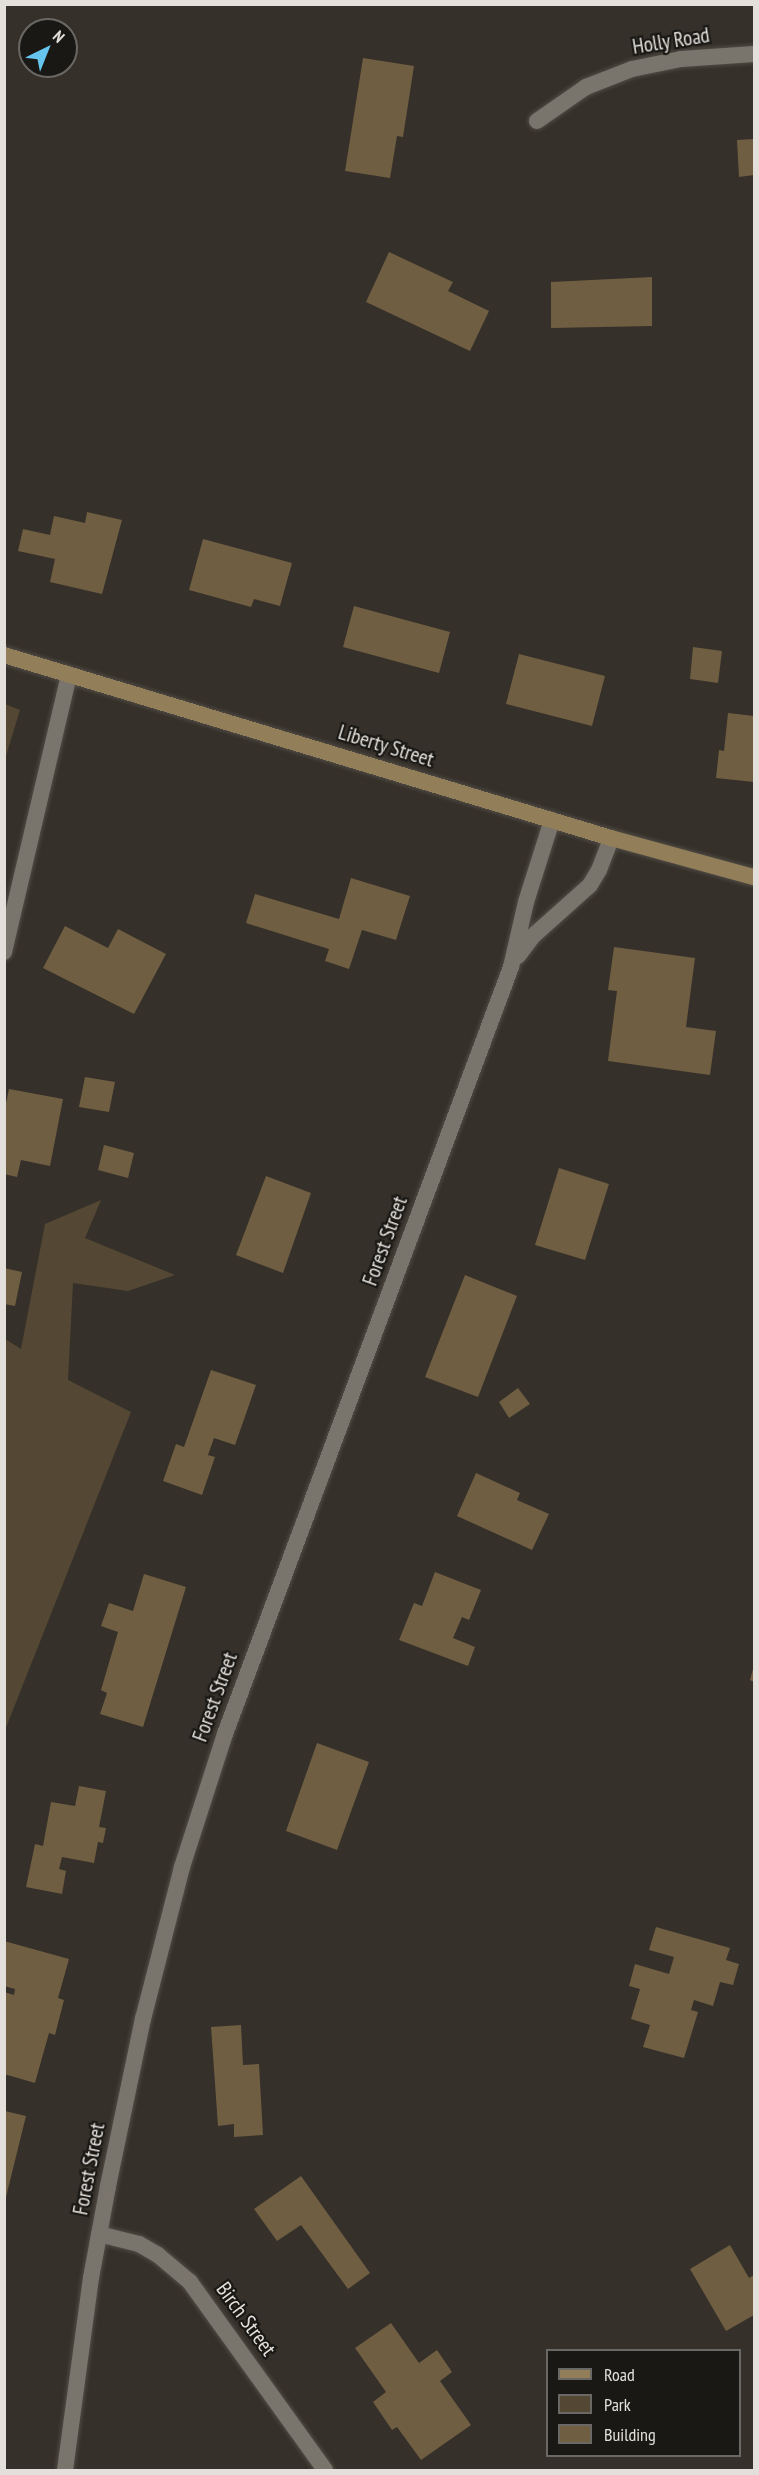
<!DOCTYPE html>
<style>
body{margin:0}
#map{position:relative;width:759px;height:2475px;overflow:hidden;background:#353029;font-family:"PT Sans Narrow",sans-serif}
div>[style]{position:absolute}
.green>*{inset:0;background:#544834}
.building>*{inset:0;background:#6f5e42}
.roads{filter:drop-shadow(0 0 2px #504c46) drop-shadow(0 0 2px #504c46)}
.service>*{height:16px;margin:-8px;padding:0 8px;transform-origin:8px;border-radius:8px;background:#7a756c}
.minor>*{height:16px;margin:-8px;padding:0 8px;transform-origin:8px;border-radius:8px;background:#7a756c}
.secondary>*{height:16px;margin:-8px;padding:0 8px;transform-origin:8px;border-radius:8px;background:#927e59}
span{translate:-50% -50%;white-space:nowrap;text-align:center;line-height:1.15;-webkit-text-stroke:4.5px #1a1815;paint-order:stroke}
.street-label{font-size:21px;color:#e3e0dc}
.frame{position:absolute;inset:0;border:6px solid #e3e0dc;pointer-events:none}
.legend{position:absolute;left:546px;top:2349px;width:195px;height:108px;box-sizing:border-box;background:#1a1815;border:2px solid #6a6865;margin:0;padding:8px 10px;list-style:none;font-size:18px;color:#e3e0dc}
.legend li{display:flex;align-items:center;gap:12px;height:30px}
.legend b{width:30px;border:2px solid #6a6865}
.north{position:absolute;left:18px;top:18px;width:60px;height:60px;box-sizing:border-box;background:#1a1815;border:2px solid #6a6865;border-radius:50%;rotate:43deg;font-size:16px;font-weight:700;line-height:24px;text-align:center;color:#e3e0dc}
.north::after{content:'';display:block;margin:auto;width:21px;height:27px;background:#65c5ee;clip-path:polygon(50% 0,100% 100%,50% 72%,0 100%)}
</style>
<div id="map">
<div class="green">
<i style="clip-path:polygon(5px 704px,20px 710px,5px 759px,4px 704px)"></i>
<i style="clip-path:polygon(101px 1200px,85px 1238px,175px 1275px,128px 1291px,73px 1283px,68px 1380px,131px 1412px,5px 1730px,5px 1339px,21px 1349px,45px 1224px)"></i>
</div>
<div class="building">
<i style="clip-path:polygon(363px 58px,414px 66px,403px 137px,397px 136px,390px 178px,345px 171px)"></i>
<i style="clip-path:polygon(754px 139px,754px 175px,739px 177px,737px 140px)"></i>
<i style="clip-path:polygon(389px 252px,453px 282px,448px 291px,489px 311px,470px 351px,366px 302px)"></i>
<i style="clip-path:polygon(652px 277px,652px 326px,551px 328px,551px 282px)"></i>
<i style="clip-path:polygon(87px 512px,122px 520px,102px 594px,50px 582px,55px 559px,18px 551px,23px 529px,50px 535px,54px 516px,85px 523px)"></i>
<i style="clip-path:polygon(203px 539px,292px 563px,280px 606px,254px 599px,251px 607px,189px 590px)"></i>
<i style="clip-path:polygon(354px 606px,450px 632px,439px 673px,343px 647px)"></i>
<i style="clip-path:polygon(693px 647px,722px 651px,718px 683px,690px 679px)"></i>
<i style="clip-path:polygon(519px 654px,605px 676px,592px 726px,506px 704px)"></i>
<i style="clip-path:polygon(728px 713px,754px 716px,754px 782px,716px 778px,719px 750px,724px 751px)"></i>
<i style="clip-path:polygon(351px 878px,410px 896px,396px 940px,362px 930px,349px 969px,325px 961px,329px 949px,246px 923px,255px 894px,339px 919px)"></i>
<i style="clip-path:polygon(65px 926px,108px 948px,118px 929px,166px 954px,134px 1014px,43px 968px)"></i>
<i style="clip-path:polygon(614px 947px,695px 958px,686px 1027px,716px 1031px,710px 1075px,608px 1061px,617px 991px,608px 990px)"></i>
<i style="clip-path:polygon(85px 1077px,115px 1082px,109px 1112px,79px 1107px)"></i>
<i style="clip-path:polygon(9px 1089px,63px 1099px,50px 1166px,21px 1160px,17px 1177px,4px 1174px,4px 1113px)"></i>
<i style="clip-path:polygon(104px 1145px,134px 1153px,128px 1178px,98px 1170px)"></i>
<i style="clip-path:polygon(559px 1168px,609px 1184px,585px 1260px,535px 1245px)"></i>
<i style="clip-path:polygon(266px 1176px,311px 1193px,283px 1273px,236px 1255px)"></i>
<i style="clip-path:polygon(4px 1268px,22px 1272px,15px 1306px,4px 1304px)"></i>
<i style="clip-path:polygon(465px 1275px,517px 1296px,478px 1397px,425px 1377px)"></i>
<i style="clip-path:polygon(211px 1370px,256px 1385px,235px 1445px,214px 1438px,208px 1455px,215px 1457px,202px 1495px,163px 1481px,176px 1444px,184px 1447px)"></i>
<i style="clip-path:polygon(518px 1388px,530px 1404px,509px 1418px,499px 1402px)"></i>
<i style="clip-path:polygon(476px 1473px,520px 1493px,517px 1500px,549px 1514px,532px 1550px,457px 1516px)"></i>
<i style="clip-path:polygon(435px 1572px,481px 1590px,469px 1620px,462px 1617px,453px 1638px,475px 1647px,468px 1666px,399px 1640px,414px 1603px,422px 1606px)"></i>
<i style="clip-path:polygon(144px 1574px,186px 1587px,143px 1727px,100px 1714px,107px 1693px,101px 1690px,118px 1632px,101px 1626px,109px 1603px,133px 1611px)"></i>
<i style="clip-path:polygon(754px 1665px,754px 1682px,750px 1680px)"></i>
<i style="clip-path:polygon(317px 1743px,369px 1762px,337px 1850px,286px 1831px)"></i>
<i style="clip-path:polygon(79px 1786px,106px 1791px,99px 1827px,106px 1828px,103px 1843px,98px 1842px,94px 1863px,62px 1857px,59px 1869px,66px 1871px,62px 1894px,26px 1887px,35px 1844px,43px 1846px,51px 1802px,75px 1806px)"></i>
<i style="clip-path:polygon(656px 1927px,730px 1948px,726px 1960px,739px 1964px,733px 1985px,720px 1982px,713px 2006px,694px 2000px,691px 2010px,698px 2012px,684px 2058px,643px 2047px,650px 2025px,631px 2019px,640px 1989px,629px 1986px,635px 1964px,669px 1974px,674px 1957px,649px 1950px)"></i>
<i style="clip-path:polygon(4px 1941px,69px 1959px,58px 1998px,64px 2000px,55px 2035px,49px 2033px,35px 2083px,4px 2074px,4px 1992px,14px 1995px,15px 1989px,4px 1986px)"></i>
<i style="clip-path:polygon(241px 2025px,243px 2065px,259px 2064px,263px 2135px,234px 2137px,234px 2124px,218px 2126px,211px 2027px)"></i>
<i style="clip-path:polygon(5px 2111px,26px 2116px,5px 2201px)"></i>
<i style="clip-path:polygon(301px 2176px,370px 2273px,348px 2289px,301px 2225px,277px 2241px,254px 2209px)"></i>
<i style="clip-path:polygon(730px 2245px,749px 2278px,754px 2275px,754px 2315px,726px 2331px,690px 2269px)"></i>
<i style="clip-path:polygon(391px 2323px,419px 2363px,437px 2350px,452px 2372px,440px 2381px,471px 2425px,421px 2460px,397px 2427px,392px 2430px,373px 2402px,386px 2392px,355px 2348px)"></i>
</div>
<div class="roads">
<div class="service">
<i style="left:4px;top:952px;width:285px;rotate:-76.8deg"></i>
</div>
<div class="minor">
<i style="left:537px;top:121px;width:60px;rotate:-34.8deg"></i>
<i style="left:586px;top:87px;width:49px;rotate:-21.4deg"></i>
<i style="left:632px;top:69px;width:50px;rotate:-11.5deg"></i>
<i style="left:681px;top:59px;width:73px;rotate:-3.9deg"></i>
<i style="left:518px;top:956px;width:25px;rotate:-53deg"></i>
<i style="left:533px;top:936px;width:76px;rotate:-41.8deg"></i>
<i style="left:590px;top:885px;width:17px;rotate:-59deg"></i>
<i style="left:599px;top:870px;width:34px;rotate:-69deg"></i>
<i style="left:99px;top:2234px;width:41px;rotate:14deg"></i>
<i style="left:139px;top:2244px;width:22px;rotate:30deg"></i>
<i style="left:158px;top:2255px;width:42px;rotate:40.2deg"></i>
<i style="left:190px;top:2282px;width:231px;rotate:54.3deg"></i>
<i style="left:65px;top:2470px;width:194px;rotate:-82.3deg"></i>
<i style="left:91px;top:2278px;width:94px;rotate:-79.5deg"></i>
<i style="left:108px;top:2186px;width:171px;rotate:-78.2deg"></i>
<i style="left:143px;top:2019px;width:157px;rotate:-75.6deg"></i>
<i style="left:182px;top:1867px;width:140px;rotate:-72.1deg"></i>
<i style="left:225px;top:1734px;width:819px;rotate:-69.55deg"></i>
<i style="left:511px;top:967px;width:67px;rotate:-77deg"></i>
<i style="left:526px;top:902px;width:86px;rotate:-72.4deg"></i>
</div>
<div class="secondary">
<i style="left:4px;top:655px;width:634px;rotate:16.78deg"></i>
<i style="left:611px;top:838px;width:148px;rotate:15.3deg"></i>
</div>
</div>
<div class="street-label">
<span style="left:671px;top:41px;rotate:-9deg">Holly Road</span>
<span style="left:386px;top:746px;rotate:17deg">Liberty Street</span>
<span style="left:385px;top:1241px;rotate:-70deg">Forest Street</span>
<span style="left:215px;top:1697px;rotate:-70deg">Forest Street</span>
<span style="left:89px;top:2169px;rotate:-79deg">Forest Street</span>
<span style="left:246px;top:2319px;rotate:54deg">Birch Street</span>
</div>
<div class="frame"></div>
<ul class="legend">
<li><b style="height:8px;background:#927e59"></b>Road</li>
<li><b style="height:16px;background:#544834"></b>Park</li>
<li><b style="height:16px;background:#6f5e42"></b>Building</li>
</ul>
<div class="north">N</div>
</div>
